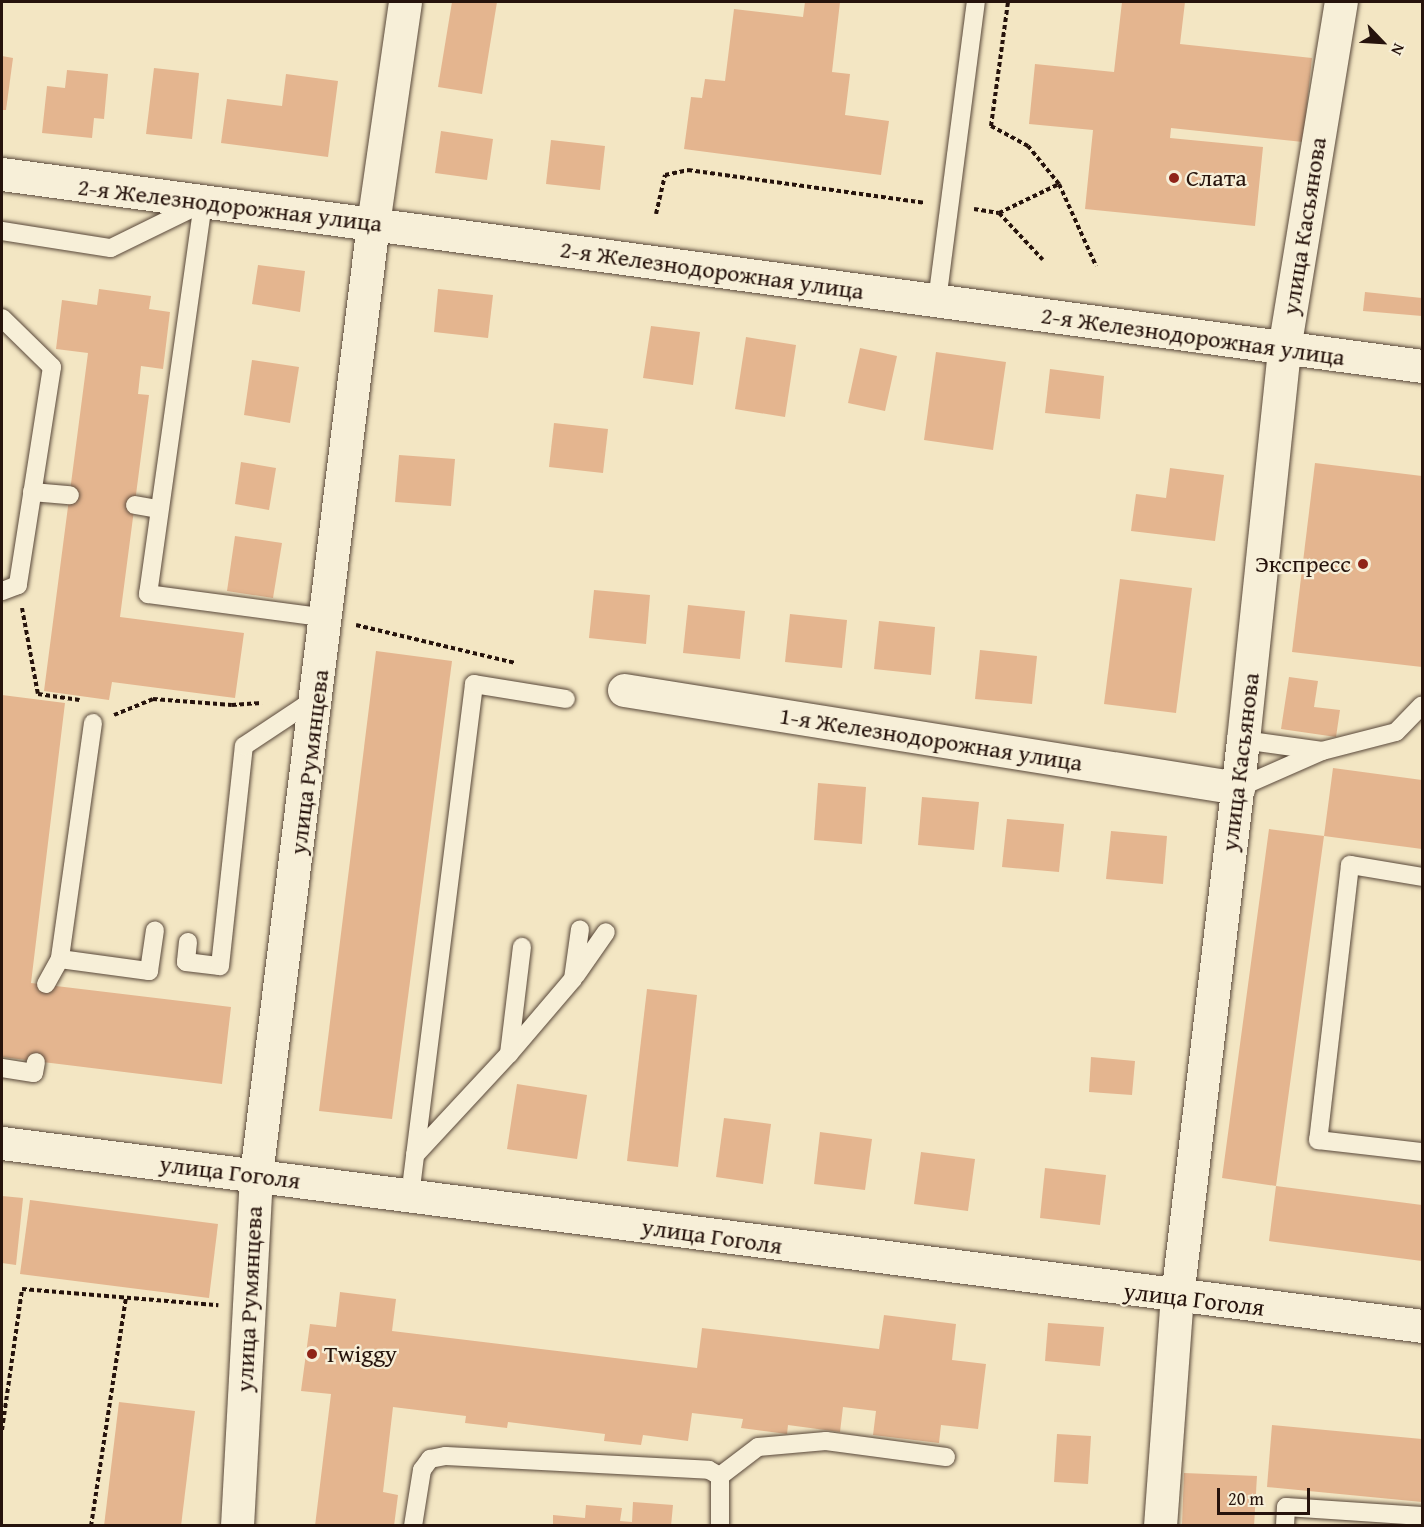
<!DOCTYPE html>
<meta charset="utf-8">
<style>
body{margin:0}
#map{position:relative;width:1424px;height:1527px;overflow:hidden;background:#f3e6c3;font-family:"Gentium Book Plus",serif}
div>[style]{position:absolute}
.building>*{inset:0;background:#e4b58f}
.path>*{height:4px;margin-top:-2px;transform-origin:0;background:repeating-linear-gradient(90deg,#26130c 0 4.5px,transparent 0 7.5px)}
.roads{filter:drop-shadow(0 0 2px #59483a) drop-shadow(0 0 2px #59483a)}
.service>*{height:18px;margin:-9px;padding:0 9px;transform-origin:9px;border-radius:9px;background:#f7efd8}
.minor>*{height:33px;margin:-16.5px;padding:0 16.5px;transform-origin:16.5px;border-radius:16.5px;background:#f7efd8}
.secondary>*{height:33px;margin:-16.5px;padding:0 16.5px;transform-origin:16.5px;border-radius:16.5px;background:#f7efd8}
.dots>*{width:16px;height:16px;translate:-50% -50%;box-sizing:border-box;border:3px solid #f7efd8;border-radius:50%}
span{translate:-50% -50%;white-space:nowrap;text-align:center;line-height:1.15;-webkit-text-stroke:4.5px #f7efd8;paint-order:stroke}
.poi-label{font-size:24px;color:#26130c}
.left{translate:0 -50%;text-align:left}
.right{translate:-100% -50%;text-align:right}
.street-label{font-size:24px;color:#26130c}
.frame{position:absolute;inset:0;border:3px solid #26130c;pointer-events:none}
.north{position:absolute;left:1352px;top:12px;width:60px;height:60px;-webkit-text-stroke:4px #f7efd8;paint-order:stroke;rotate:115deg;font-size:16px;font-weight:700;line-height:24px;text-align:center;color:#26130c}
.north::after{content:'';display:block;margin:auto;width:21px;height:27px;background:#26130c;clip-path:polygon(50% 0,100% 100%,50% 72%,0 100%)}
.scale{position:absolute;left:1217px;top:1488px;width:93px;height:27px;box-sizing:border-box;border:3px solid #26130c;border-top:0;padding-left:8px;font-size:18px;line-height:21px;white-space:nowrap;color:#26130c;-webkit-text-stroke:4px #f7efd8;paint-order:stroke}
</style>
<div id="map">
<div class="building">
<i style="clip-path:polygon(452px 2px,497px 2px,482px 94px,438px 87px)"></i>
<i style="clip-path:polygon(805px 2px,840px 2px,832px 72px,850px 74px,845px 115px,889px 121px,881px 175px,684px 149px,691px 97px,702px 98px,705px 79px,725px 81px,734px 9px,803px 17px)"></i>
<i style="clip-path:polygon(1122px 2px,1185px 2px,1180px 44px,1312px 58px,1303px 142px,1171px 128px,1170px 138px,1263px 147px,1255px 226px,1085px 209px,1093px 130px,1029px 124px,1035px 64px,1114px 72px)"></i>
<i style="clip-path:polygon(2px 56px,13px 58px,6px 110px,2px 110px)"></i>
<i style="clip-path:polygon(154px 68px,199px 73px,192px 139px,146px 134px)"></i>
<i style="clip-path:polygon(67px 70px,108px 74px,104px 119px,94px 118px,92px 138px,42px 133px,47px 86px,65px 88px)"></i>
<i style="clip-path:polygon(286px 74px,338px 81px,328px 157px,221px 143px,227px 99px,282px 106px)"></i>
<i style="clip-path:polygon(441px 131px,493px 139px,487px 180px,435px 173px)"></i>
<i style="clip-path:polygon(551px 140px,605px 146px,600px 190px,546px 184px)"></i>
<i style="clip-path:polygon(258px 265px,305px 271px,300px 312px,252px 304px)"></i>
<i style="clip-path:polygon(99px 289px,151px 296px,149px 309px,170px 312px,163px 369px,141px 366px,138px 394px,149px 395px,120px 617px,244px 633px,235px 698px,112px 682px,109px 700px,44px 691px,88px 353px,56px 349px,62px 300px,97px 305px)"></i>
<i style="clip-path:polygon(438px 289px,493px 295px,488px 338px,434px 332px)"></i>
<i style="clip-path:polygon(1365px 292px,1422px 298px,1422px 316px,1363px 311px)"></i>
<i style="clip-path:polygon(651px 326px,700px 332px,693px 385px,643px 378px)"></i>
<i style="clip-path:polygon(746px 337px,796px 345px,785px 417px,735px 409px)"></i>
<i style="clip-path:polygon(860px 348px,897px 356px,885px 411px,848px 403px)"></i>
<i style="clip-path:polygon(936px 352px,1006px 362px,993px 450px,924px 440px)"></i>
<i style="clip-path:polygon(252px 360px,299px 367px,290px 423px,244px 415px)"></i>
<i style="clip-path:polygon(1050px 369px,1104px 376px,1100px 419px,1045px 413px)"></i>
<i style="clip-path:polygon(554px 423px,608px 429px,603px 473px,549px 467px)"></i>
<i style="clip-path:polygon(399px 455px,455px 459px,451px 506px,395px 502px)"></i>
<i style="clip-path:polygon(241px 462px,276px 468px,269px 510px,235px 504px)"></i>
<i style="clip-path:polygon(1315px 463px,1422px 476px,1422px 667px,1292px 652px)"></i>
<i style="clip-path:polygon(1170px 468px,1224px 475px,1215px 541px,1131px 531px,1136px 494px,1166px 498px)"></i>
<i style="clip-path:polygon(235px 536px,282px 543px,273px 598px,227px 591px)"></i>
<i style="clip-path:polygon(1120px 579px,1192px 588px,1176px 713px,1104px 704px)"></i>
<i style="clip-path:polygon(594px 590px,650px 595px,646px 644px,589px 638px)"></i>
<i style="clip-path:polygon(688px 605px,745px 611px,740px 659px,683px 653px)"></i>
<i style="clip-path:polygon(790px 614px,847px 620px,842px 668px,785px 662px)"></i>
<i style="clip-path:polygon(879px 621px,935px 627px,931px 675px,874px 669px)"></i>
<i style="clip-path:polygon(980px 650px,1037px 656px,1032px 704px,975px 699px)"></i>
<i style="clip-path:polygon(376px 651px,452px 661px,392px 1119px,319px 1111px)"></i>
<i style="clip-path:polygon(1289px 677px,1318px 681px,1314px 707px,1340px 710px,1336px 737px,1281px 729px)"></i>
<i style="clip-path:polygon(2px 695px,65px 703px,31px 983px,231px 1007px,222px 1084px,2px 1057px)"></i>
<i style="clip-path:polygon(1333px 768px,1422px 780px,1422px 849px,1324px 836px,1276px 1186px,1422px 1205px,1422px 1261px,1269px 1241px,1276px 1186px,1222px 1178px,1269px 829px,1324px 836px)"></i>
<i style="clip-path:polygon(818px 783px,866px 787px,862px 844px,814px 840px)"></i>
<i style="clip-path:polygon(922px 797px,979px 802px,974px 850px,918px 845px)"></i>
<i style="clip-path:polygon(1007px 819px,1064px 824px,1059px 872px,1002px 867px)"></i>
<i style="clip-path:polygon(1111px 831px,1167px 836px,1163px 884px,1106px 879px)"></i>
<i style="clip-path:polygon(647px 989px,697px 995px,678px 1167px,627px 1161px)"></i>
<i style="clip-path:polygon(1091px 1057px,1135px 1061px,1132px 1095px,1089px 1092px)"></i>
<i style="clip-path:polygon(517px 1084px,587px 1095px,577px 1159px,507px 1149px)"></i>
<i style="clip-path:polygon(724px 1118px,771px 1124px,763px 1184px,716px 1177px)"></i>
<i style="clip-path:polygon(820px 1132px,872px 1139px,865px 1190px,814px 1184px)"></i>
<i style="clip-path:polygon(921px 1152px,975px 1159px,968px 1211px,914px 1204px)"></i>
<i style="clip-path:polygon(1045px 1168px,1106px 1175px,1100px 1225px,1040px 1218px)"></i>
<i style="clip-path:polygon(2px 1196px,23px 1198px,16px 1265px,2px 1263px)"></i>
<i style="clip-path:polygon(30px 1200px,218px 1224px,209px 1298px,20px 1274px)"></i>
<i style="clip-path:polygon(340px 1292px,396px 1299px,392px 1331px,697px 1368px,702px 1328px,879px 1349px,884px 1315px,956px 1324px,952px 1360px,986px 1364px,978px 1429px,941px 1425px,939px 1443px,873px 1435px,876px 1411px,843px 1407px,840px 1432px,788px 1425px,787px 1434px,741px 1428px,743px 1419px,692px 1413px,688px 1441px,643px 1435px,641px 1445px,604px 1441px,605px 1434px,508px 1422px,507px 1428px,465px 1423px,466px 1416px,393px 1407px,383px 1492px,398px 1495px,394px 1526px,315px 1526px,331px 1394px,301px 1391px,310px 1324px,336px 1327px)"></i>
<i style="clip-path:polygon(1048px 1323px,1104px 1327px,1100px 1366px,1045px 1361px)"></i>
<i style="clip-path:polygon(119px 1402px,195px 1411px,181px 1526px,104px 1526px)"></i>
<i style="clip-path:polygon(1272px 1425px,1422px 1439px,1422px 1502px,1267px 1487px)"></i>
<i style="clip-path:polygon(1057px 1434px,1091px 1436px,1088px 1484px,1054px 1482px)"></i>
<i style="clip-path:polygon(1184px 1473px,1257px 1476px,1254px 1526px,1182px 1526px)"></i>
<i style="clip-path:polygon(633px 1502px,673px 1505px,671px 1526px,553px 1526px,553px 1515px,585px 1518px,586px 1505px,622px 1508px,620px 1521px,632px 1522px)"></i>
</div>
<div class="path">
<i style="left:1059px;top:184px;width:90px;rotate:65.7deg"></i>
<i style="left:974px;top:209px;width:25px;rotate:9deg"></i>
<i style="left:999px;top:213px;width:64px;rotate:46.9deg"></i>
<i style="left:999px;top:213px;width:67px;rotate:-25.8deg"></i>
<i style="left:1059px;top:184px;width:49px;rotate:-129.2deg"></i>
<i style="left:1028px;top:146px;width:42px;rotate:-151.6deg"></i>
<i style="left:991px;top:126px;width:125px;rotate:-82.2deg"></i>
<i style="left:656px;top:214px;width:40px;rotate:-77deg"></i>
<i style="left:665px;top:175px;width:24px;rotate:-12deg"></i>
<i style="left:688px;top:170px;width:240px;rotate:7.9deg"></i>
<i style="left:22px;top:608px;width:87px;rotate:79.5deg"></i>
<i style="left:38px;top:694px;width:42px;rotate:8.1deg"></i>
<i style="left:356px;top:625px;width:163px;rotate:13.4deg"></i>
<i style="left:114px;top:715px;width:42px;rotate:-22.3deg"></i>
<i style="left:153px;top:699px;width:79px;rotate:4.3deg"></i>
<i style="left:232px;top:705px;width:30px;rotate:-4deg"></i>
<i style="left:2px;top:1430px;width:142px;rotate:-81.9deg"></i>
<i style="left:22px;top:1289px;width:197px;rotate:4.7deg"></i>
<i style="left:91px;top:1526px;width:232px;rotate:-81.3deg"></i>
</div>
<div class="roads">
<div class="service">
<i style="left:2px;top:231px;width:110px;rotate:8.9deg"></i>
<i style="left:111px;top:248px;width:102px;rotate:-26.1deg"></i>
<i style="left:203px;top:203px;width:395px;rotate:98deg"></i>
<i style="left:148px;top:594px;width:181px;rotate:7.6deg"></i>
<i style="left:937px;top:301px;width:302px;rotate:-82.6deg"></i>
<i style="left:2px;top:318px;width:70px;rotate:44.4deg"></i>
<i style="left:52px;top:367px;width:221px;rotate:98.9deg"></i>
<i style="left:18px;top:585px;width:17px;rotate:159deg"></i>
<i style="left:32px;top:492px;width:38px;rotate:5deg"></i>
<i style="left:135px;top:505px;width:23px;rotate:10deg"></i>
<i style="left:93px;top:723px;width:238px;rotate:98deg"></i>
<i style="left:60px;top:959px;width:90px;rotate:7.7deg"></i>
<i style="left:149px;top:971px;width:41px;rotate:-81.7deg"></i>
<i style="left:1243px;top:740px;width:80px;rotate:7.9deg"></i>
<i style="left:1322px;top:751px;width:76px;rotate:-14.4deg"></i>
<i style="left:1396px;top:732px;width:37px;rotate:-46deg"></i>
<i style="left:1238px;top:788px;width:90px;rotate:-23.7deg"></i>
<i style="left:1422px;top:877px;width:73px;rotate:-170.5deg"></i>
<i style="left:1350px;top:865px;width:277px;rotate:96.6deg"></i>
<i style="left:1318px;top:1140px;width:105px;rotate:6.6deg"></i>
<i style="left:188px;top:942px;width:20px;rotate:96deg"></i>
<i style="left:186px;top:962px;width:34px;rotate:7deg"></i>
<i style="left:220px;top:966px;width:221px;rotate:-83.8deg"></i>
<i style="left:244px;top:746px;width:85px;rotate:-33.5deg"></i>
<i style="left:576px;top:975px;width:52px;rotate:-55.1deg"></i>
<i style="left:46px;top:984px;width:29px;rotate:-61deg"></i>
<i style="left:509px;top:1054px;width:99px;rotate:-49.5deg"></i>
<i style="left:573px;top:979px;width:50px;rotate:-82deg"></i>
<i style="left:2px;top:1068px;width:32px;rotate:9deg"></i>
<i style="left:34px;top:1073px;width:11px;rotate:-80deg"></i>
<i style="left:415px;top:1155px;width:138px;rotate:-47.1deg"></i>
<i style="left:509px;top:1054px;width:108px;rotate:-83.1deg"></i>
<i style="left:410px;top:1196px;width:516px;rotate:-82.87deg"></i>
<i style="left:474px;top:684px;width:93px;rotate:9.3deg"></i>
<i style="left:720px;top:1476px;width:48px;rotate:-37.3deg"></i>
<i style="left:758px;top:1447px;width:68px;rotate:-5deg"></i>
<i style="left:826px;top:1441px;width:121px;rotate:7.6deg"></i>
<i style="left:413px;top:1526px;width:57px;rotate:-80.9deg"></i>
<i style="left:422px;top:1470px;width:14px;rotate:-54deg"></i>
<i style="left:430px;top:1459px;width:16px;rotate:-11deg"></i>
<i style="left:446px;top:1456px;width:263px;rotate:3deg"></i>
<i style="left:709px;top:1470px;width:13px;rotate:29deg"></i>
<i style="left:720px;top:1476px;width:50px;rotate:90deg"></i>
<i style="left:1285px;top:1526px;width:19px;rotate:-87deg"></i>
<i style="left:1286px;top:1507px;width:136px;rotate:3.8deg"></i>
</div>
<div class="minor">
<i style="left:624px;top:690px;width:622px;rotate:9.07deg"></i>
<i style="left:237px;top:1526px;width:352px;rotate:-86.9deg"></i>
<i style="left:256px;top:1175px;width:958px;rotate:-82.99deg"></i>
<i style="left:373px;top:224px;width:224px;rotate:-81.8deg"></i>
<i style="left:1160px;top:1526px;width:230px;rotate:-85.8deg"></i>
<i style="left:1177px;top:1297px;width:561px;rotate:-83.24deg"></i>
<i style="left:1243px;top:740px;width:393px;rotate:-84deg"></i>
<i style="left:1284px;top:349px;width:352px;rotate:-80.7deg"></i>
</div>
<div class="secondary">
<i style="left:2px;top:174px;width:1433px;rotate:7.7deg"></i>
<i style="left:2px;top:1143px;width:1432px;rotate:7.34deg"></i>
</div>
</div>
<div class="dots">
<i style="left:1174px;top:178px;background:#8f2418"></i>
<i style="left:1363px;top:564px;background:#8f2418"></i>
<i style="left:312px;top:1354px;background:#8f2418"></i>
</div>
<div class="poi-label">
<span class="left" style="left:1186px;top:178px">Слата</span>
<span class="right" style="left:1351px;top:564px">Экспресс</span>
<span class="left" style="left:324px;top:1354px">Twiggy</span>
</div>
<div class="street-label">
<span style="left:230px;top:205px;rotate:7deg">2-я Железнодорожная улица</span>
<span style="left:1304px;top:226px;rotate:-81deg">улица Касьянова</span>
<span style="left:712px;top:270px;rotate:8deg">2-я Железнодорожная улица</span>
<span style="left:1193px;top:336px;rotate:8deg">2-я Железнодорожная улица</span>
<span style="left:931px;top:739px;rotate:9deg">1-я Железнодорожная улица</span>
<span style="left:309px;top:762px;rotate:-83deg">улица Румянцева</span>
<span style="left:1240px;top:762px;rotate:-83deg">улица Касьянова</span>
<span style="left:230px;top:1172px;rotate:7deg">улица Гоголя</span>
<span style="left:712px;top:1236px;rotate:8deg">улица Гоголя</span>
<span style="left:249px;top:1299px;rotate:-87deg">улица Румянцева</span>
<span style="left:1194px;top:1299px;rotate:7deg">улица Гоголя</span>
</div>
<div class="frame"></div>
<div class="north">N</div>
<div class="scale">20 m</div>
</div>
